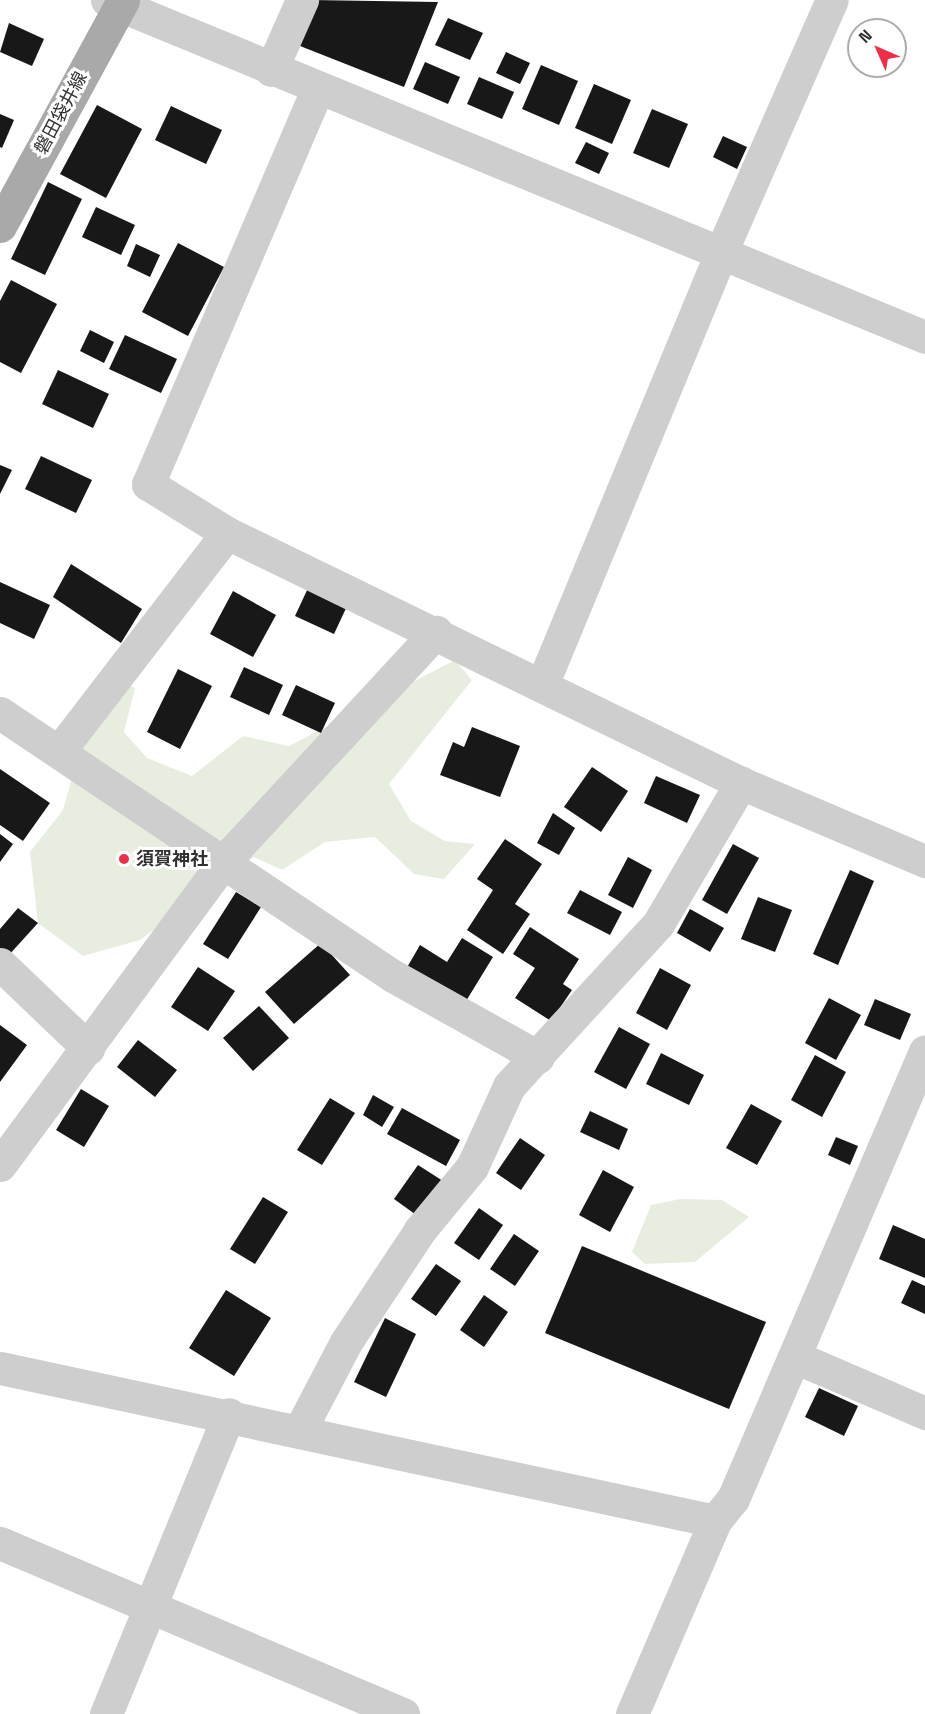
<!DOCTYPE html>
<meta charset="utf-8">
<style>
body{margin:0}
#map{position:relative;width:925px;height:1714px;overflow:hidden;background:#fff;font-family:"Space Grotesk","Noto Sans JP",sans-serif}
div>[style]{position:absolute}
.green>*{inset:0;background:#e8eedf}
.building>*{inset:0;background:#181818}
.minor>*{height:33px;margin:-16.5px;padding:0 16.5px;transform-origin:16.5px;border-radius:16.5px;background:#cecece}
.major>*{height:33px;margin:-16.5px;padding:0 16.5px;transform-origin:16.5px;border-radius:16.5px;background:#a9a9a9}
.dots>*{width:16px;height:16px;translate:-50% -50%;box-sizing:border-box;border:3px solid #fff;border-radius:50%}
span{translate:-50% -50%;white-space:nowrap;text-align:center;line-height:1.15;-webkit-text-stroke:6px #fff;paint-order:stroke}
.street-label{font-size:18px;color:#313131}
.poi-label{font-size:18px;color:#313131;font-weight:700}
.left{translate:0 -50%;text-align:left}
.north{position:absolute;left:847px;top:18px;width:60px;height:60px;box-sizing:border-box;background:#fff;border:2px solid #adadad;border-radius:50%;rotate:315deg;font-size:16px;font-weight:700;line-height:24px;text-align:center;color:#313131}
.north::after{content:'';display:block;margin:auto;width:21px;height:27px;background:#ee2d49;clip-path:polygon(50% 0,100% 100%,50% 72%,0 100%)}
</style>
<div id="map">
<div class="green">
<i style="clip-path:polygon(455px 660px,472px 680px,389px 784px,411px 821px,445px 841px,475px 844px,444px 879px,414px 874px,375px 837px,325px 842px,282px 870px,254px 857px,140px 940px,83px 956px,38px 923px,30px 852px,63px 810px,91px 709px,116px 677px,135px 688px,124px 732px,147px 758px,192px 776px,243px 736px,289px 746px)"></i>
<i style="clip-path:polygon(680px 1199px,722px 1200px,749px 1217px,695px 1262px,645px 1264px,632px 1252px,651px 1205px)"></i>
</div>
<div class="building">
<i style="clip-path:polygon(312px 0,438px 2px,404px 87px,295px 44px)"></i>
<i style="clip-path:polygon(448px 18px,483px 33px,470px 60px,435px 45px)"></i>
<i style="clip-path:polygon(9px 23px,44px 39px,32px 66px,0 52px)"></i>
<i style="clip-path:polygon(506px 52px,530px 63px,520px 84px,496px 73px)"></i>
<i style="clip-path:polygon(425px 62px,460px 77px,448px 104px,413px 89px)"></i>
<i style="clip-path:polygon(541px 65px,578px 81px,559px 125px,522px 109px)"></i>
<i style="clip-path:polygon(479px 77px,514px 92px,502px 119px,467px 104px)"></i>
<i style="clip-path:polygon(594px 84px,631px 100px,612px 144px,575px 128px)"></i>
<i style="clip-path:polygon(97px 105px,142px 129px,106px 198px,60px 174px)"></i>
<i style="clip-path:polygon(171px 106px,222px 130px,206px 164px,155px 140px)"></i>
<i style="clip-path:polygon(652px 109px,688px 124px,669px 168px,633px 153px)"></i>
<i style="clip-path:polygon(0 114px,14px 120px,2px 148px,0 147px)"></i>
<i style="clip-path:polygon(723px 136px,747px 147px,737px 169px,713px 157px)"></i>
<i style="clip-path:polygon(586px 142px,609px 153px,599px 174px,575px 163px)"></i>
<i style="clip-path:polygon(48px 182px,82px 199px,45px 275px,11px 259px)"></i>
<i style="clip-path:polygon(96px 207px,135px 225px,121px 255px,82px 237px)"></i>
<i style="clip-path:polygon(178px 243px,224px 267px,188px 336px,142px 312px)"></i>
<i style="clip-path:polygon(136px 244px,160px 255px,150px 277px,127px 266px)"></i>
<i style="clip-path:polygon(11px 280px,57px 304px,21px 373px,0 362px,0 301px)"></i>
<i style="clip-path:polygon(90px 330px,114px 342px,104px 363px,80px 351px)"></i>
<i style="clip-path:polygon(125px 335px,177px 359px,161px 393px,109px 369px)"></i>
<i style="clip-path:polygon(58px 370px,109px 394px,93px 428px,42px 404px)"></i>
<i style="clip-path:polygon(41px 456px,92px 480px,76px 513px,25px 489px)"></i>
<i style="clip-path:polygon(0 465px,12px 470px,0 494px)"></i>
<i style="clip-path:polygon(71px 564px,142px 609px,121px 643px,53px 597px)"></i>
<i style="clip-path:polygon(0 582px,50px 605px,34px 639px,0 623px)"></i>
<i style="clip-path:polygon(309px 586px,348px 604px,334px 634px,295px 616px)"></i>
<i style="clip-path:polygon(233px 591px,276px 615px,253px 657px,210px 634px)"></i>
<i style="clip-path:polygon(244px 667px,283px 685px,269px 715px,230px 697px)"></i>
<i style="clip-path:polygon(178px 669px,212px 686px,180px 749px,147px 732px)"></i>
<i style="clip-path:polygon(296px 685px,335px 703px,321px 733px,282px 715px)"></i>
<i style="clip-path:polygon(472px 727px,520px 746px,500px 797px,440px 775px,453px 742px,464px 747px)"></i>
<i style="clip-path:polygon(592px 767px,628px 791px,601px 832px,564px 807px)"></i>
<i style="clip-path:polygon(0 769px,50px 803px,23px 841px,0 825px)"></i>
<i style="clip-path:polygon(656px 776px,700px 795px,687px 823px,644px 803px)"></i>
<i style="clip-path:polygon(553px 813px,575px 828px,559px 855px,537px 843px)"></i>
<i style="clip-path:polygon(0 834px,13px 844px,0 862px)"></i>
<i style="clip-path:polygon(505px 839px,542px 864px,515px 904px,530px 914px,503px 954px,467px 930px,493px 890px,477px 879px)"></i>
<i style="clip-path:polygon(733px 844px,759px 858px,727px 914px,702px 900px)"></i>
<i style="clip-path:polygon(628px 857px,652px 870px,633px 908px,608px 895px)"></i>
<i style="clip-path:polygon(850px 870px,874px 881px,838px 965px,813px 954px)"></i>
<i style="clip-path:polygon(580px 890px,622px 912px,610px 935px,567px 913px)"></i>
<i style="clip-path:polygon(236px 892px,261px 907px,228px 959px,203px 944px)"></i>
<i style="clip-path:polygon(758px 897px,792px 910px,775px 952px,741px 939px)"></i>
<i style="clip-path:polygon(18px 908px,38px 923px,8px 956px,0 950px,0 929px)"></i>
<i style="clip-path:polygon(690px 909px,724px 928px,710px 952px,677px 933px)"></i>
<i style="clip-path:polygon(530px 927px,579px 959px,563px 984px,572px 990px,551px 1021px,515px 998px,535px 968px,513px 954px)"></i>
<i style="clip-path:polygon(462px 938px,493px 957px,463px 1006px,405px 971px,420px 945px,447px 962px)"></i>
<i style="clip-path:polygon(321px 943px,350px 975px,294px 1024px,265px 992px)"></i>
<i style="clip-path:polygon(198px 967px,235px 991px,208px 1031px,171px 1007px)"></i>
<i style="clip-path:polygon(660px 968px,691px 985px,667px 1030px,636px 1013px)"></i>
<i style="clip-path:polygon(829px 998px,861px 1015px,836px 1060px,805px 1043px)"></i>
<i style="clip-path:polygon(875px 999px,911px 1014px,900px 1040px,864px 1025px)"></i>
<i style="clip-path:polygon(259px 1006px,289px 1038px,253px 1071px,223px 1038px)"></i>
<i style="clip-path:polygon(0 1025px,27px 1045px,0 1082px)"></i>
<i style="clip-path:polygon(619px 1027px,650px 1044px,626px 1089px,594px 1072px)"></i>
<i style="clip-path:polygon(138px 1040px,177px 1070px,155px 1097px,117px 1067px)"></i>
<i style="clip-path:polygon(661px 1053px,704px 1075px,689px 1105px,646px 1084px)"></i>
<i style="clip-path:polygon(815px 1055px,846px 1072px,822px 1117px,791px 1100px)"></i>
<i style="clip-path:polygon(81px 1089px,109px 1106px,84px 1147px,56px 1130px)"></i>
<i style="clip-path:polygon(373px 1095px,394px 1107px,382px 1127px,363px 1115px)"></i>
<i style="clip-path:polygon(330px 1098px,355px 1113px,322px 1165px,297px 1150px)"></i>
<i style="clip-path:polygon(751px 1104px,782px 1121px,757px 1165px,726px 1148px)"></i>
<i style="clip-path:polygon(402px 1108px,460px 1140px,446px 1166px,387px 1134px)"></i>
<i style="clip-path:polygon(590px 1111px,628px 1129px,619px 1150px,580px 1132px)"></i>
<i style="clip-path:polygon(836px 1137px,858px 1146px,850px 1165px,828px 1155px)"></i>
<i style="clip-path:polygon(520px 1138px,545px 1155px,521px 1190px,496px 1173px)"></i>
<i style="clip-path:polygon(418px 1165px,443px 1181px,419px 1217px,394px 1199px)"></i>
<i style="clip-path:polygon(603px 1170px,634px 1187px,610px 1232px,579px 1215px)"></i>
<i style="clip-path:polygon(263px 1197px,288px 1212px,255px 1264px,230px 1249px)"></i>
<i style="clip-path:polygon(479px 1208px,503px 1225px,479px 1260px,454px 1243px)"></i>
<i style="clip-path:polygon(893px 1225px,925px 1239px,925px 1278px,879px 1259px)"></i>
<i style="clip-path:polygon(514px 1234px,539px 1251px,515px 1286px,490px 1269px)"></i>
<i style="clip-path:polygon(582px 1246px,766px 1322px,729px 1409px,545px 1333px)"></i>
<i style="clip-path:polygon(436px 1264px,461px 1281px,436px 1316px,411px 1299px)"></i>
<i style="clip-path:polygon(912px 1280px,925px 1286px,925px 1314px,901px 1303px)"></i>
<i style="clip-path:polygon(226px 1290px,271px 1318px,234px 1376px,189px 1348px)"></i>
<i style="clip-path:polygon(484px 1295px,508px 1312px,484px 1347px,460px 1330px)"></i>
<i style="clip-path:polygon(385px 1318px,416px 1334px,386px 1397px,354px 1382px)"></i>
<i style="clip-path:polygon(819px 1388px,858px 1406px,844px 1436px,805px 1417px)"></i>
</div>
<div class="minor">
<i style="left:107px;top:0;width:885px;rotate:22.39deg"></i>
<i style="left:271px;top:70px;width:77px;rotate:-66.1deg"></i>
<i style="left:317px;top:90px;width:429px;rotate:113.2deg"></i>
<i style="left:148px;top:484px;width:93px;rotate:31.8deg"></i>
<i style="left:227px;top:533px;width:572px;rotate:25.94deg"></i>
<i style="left:741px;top:783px;width:200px;rotate:23deg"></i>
<i style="left:542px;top:685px;width:471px;rotate:-67.5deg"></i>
<i style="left:722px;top:250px;width:273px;rotate:-66.3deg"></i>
<i style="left:0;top:713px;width:473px;rotate:33.8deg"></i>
<i style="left:393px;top:976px;width:166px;rotate:29.2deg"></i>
<i style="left:60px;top:750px;width:274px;rotate:-52.4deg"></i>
<i style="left:0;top:964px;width:122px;rotate:43.7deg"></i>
<i style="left:0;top:1165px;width:379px;rotate:-53.6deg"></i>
<i style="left:225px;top:860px;width:311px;rotate:-47.2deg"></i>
<i style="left:795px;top:1357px;width:142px;rotate:23.3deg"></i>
<i style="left:0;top:1368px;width:731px;rotate:12.08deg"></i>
<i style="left:300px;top:1430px;width:99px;rotate:-62.4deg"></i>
<i style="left:346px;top:1342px;width:134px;rotate:-56.5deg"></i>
<i style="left:420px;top:1230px;width:82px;rotate:-50.5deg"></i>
<i style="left:472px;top:1167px;width:89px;rotate:-65.4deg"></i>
<i style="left:509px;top:1086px;width:220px;rotate:-47.4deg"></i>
<i style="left:658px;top:924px;width:164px;rotate:-59.5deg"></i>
<i style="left:0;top:1543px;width:438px;rotate:23deg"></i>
<i style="left:106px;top:1714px;width:324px;rotate:-67.7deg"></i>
<i style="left:632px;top:1714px;width:210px;rotate:-66.7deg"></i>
<i style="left:715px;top:1521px;width:28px;rotate:-51deg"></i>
<i style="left:733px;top:1499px;width:487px;rotate:-66.8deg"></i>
</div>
<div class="major">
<i style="left:0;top:226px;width:257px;rotate:-61.4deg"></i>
</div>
<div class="dots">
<i style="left:124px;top:859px;background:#ee2d49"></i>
</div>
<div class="street-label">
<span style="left:61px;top:113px;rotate:-62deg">磐田袋井線</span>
</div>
<div class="poi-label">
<span class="left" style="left:136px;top:859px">須賀神社</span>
</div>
<div class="north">N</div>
</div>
